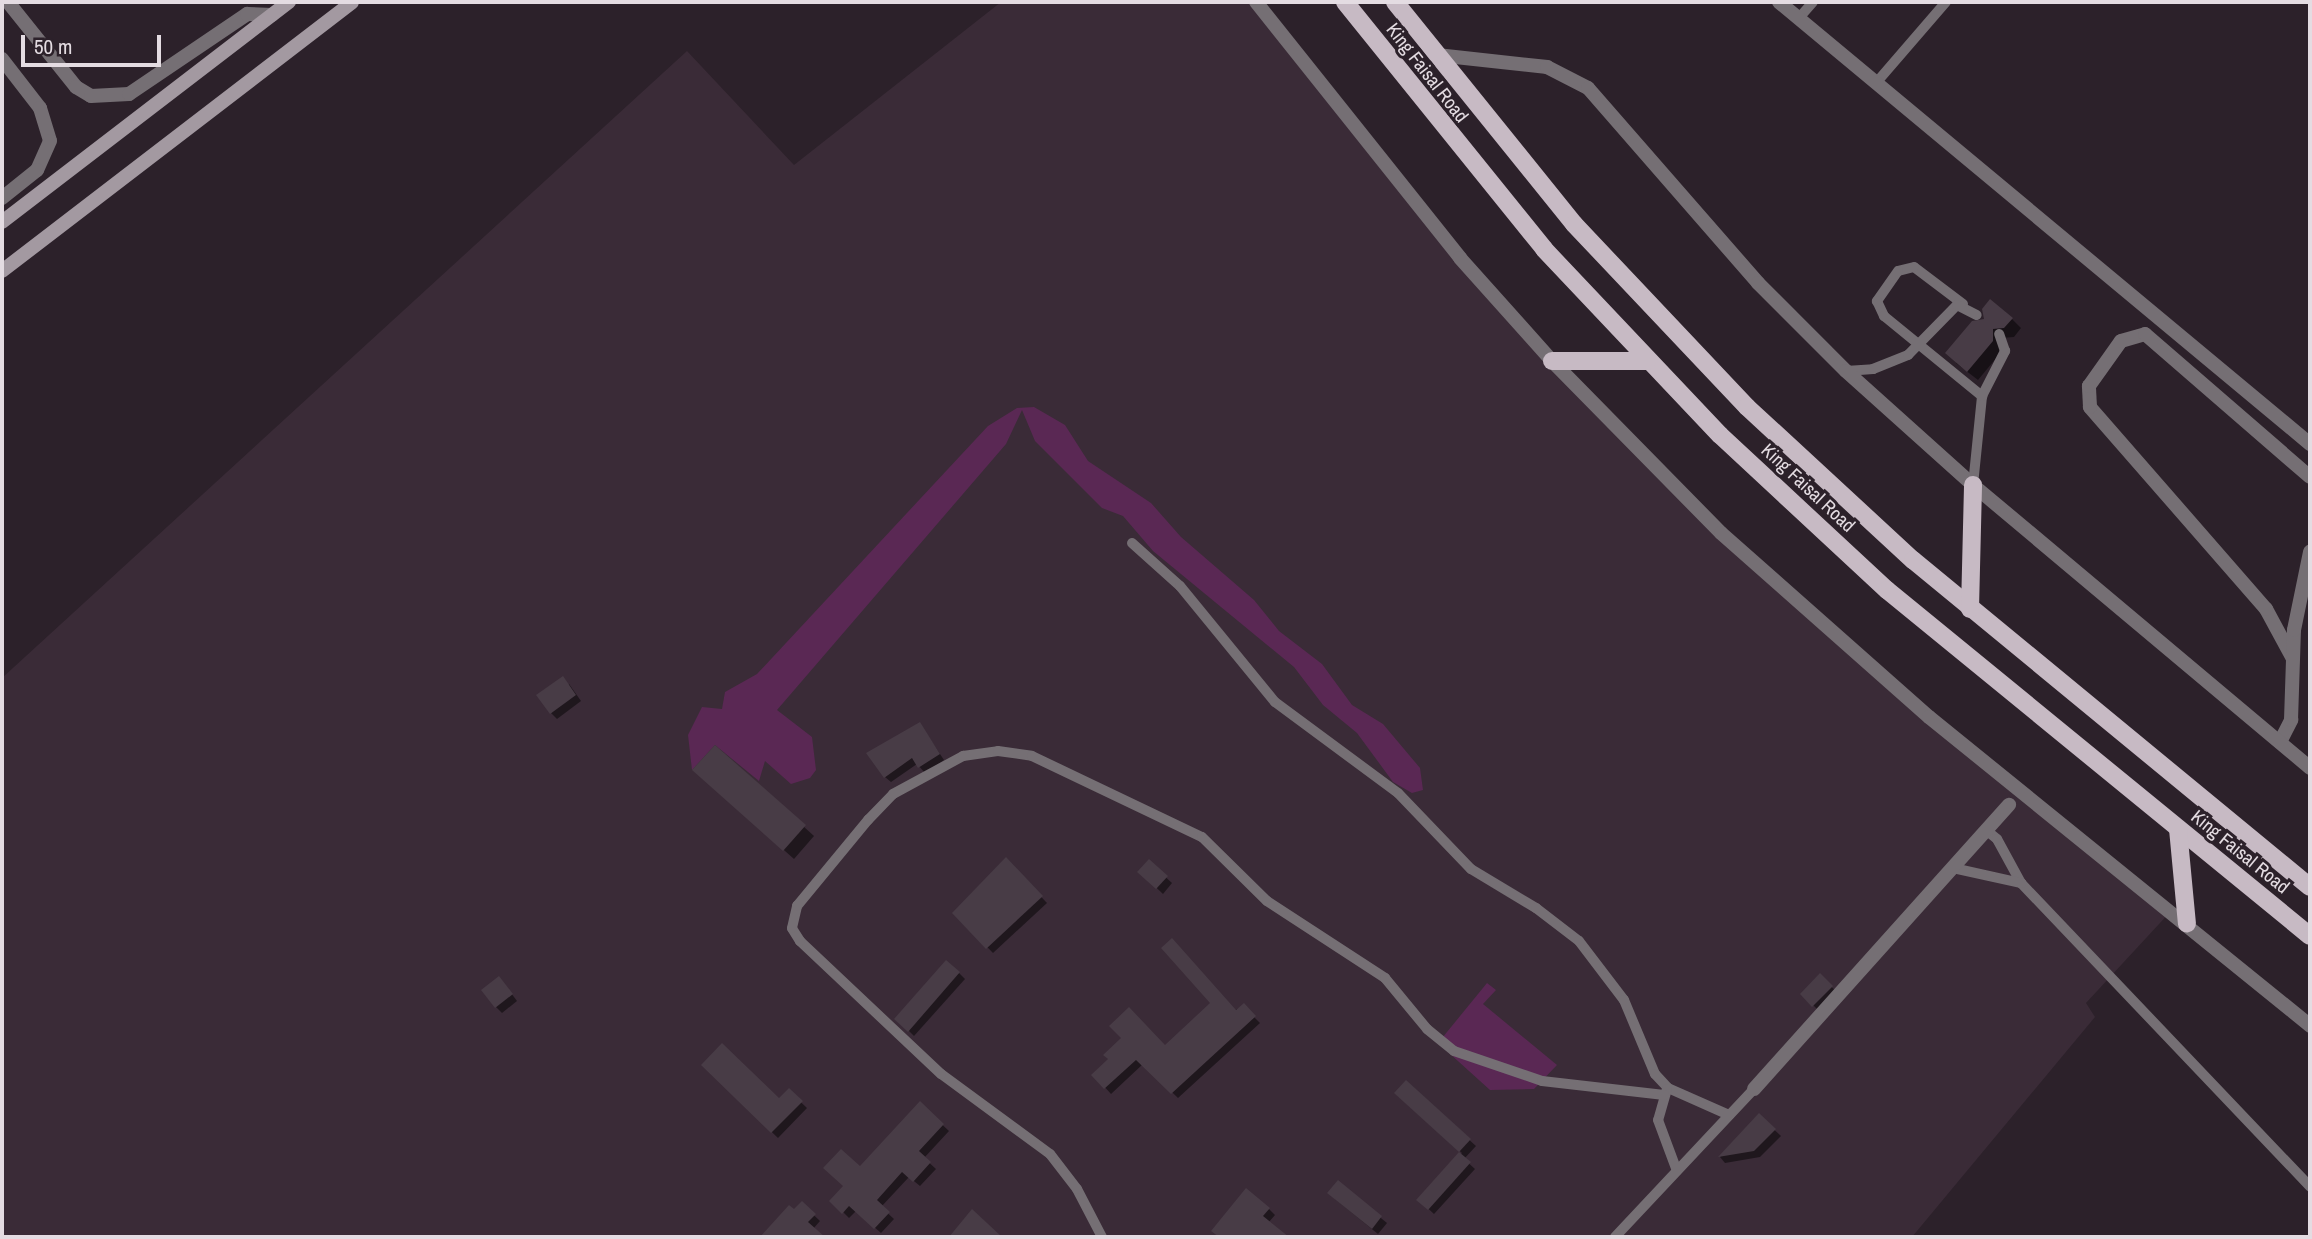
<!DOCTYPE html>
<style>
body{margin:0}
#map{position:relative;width:2312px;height:1239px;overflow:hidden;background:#2c212a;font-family:"Archivo Narrow",sans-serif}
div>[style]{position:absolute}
.built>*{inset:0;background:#3a2b37}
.green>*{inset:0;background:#5a2854}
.shadow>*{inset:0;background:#0007}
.building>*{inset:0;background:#483c46}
.service>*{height:10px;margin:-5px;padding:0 5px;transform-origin:5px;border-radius:5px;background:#756f74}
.minor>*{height:14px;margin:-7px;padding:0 7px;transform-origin:7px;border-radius:7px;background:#756f74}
.tertiary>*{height:14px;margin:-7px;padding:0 7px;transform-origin:7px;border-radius:7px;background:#756f74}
.secondary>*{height:14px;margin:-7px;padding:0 7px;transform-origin:7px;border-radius:7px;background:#a399a1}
.primary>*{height:18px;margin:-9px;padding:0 9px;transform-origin:9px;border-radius:9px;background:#c7bac4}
span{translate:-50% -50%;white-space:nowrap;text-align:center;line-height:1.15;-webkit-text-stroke:6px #2c212a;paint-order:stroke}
.street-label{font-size:19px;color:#e4dce2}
.frame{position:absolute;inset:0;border:4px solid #e4dce2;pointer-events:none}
.scale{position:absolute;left:21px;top:35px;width:140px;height:32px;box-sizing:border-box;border:4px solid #e4dce2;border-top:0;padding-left:9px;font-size:21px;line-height:24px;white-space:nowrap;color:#e4dce2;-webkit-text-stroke:5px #2c212a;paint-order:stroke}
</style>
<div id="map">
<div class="built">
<i style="clip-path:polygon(1001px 2px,1263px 2px,1534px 345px,1635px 454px,1902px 688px,2172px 910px,2086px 1003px,2095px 1017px,1912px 1237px,2px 1237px,2px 678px,687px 51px,794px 165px)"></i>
</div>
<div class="green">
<i style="clip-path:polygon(1034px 407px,1065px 425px,1088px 461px,1151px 503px,1181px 537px,1254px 600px,1279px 631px,1322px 664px,1352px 705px,1383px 724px,1420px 768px,1423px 790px,1412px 793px,1393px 782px,1357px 733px,1323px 705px,1294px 667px,1153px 551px,1123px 516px,1102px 508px,1035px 441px,1022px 410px,1006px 444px,777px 710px,812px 737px,816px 770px,810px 778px,791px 784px,765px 761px,759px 781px,715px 745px,692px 770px,688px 735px,702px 707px,722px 709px,725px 692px,757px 674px,988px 426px,1017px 408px)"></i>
<i style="clip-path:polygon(1487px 983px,1496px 990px,1483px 1004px,1557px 1065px,1534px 1089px,1490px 1090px,1438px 1043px)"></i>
</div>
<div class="shadow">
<i style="clip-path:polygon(2012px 319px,2021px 328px,2014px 337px,2001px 338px,2002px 351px,1978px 380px,1956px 363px,1986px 321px)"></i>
<i style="clip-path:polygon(569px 684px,581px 701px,557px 719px,551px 713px)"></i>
<i style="clip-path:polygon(920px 724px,944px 760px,925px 773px,917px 764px,891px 782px,885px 777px)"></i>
<i style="clip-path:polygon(716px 747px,814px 836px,794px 859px,704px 779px)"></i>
<i style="clip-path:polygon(1006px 860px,1047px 903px,993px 953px,954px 913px)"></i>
<i style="clip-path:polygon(1149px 862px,1172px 883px,1163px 894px,1140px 872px)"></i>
<i style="clip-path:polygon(959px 973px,965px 979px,914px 1036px,897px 1019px)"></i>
<i style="clip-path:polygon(1820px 976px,1838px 993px,1819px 1011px,1802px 994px)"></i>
<i style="clip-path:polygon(505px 985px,517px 1001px,502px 1013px,496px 1007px)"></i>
<i style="clip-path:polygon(1243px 1006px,1260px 1023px,1178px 1098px,1143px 1064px,1111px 1094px,1094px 1075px,1165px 1047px)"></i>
<i style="clip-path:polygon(703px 1065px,779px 1101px,789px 1091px,807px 1108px,778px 1138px)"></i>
<i style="clip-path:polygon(1406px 1083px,1476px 1146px,1464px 1159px,1475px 1169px,1434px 1214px,1419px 1200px,1462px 1153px,1402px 1099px)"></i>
<i style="clip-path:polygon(920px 1104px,949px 1131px,924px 1158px,936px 1169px,920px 1186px,909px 1177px,881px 1207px,894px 1219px,881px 1233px,856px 1211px,849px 1218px,832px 1201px)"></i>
<i style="clip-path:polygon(1759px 1116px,1781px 1136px,1760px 1157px,1725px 1163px,1720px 1157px)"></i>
<i style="clip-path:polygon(1338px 1183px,1387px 1223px,1378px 1234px,1335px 1199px)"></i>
<i style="clip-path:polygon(802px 1204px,820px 1221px,813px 1229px,822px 1237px,763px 1236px)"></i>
<i style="clip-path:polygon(1269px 1209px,1275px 1215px,1268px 1223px,1287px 1237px,1220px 1237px,1213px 1231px)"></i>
</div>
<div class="building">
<i style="clip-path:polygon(1990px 299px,2013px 318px,2004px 328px,1993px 329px,1993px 341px,1967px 372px,1945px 353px,1972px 321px,1984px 319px,1982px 309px)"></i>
<i style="clip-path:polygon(563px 676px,576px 695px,550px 714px,536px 695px)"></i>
<i style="clip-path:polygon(920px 722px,940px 754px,918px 768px,912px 758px,884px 778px,866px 753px)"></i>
<i style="clip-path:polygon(715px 745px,806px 825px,783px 851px,692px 770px)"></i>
<i style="clip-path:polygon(1006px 857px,1043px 896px,986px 949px,952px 913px)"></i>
<i style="clip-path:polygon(1149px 859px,1168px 876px,1156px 889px,1137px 872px)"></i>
<i style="clip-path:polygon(1172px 938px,1236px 1010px,1244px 1003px,1256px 1016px,1171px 1094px,1136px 1060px,1104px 1089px,1091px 1075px,1108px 1059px,1103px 1055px,1121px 1038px,1109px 1026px,1129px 1007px,1165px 1045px,1210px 1003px,1161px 948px)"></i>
<i style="clip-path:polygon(946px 960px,960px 972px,908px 1032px,894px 1019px)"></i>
<i style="clip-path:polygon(1820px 973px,1833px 986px,1812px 1007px,1800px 994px)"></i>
<i style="clip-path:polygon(499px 976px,513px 994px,495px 1008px,481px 990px)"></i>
<i style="clip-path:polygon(722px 1043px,779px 1098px,789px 1088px,803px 1101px,771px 1133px,701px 1065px)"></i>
<i style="clip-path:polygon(1406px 1080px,1471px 1139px,1459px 1152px,1394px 1093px)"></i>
<i style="clip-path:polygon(920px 1101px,944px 1124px,919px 1151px,931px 1162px,913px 1182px,902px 1172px,877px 1200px,890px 1212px,874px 1229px,849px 1206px,842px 1214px,829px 1201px,843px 1186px,823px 1168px,841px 1149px,860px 1166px)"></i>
<i style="clip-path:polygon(1759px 1113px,1776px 1129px,1754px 1151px,1718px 1157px)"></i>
<i style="clip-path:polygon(1459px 1152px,1471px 1162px,1428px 1210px,1416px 1200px)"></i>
<i style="clip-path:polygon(1338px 1180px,1382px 1216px,1372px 1229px,1327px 1193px)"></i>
<i style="clip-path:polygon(1246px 1188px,1270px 1208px,1263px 1216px,1289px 1237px,1219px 1237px,1211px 1231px)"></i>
<i style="clip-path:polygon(802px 1201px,816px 1214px,808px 1222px,825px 1237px,760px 1237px,789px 1205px,794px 1209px)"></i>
<i style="clip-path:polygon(972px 1209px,1002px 1237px,949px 1237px)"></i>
</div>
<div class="service">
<i style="left:1799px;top:18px;width:21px;rotate:-49deg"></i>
<i style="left:1876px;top:83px;width:107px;rotate:-49.2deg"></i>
<i style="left:1963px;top:304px;width:61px;rotate:-142.9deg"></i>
<i style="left:1914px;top:267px;width:16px;rotate:166deg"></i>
<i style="left:1898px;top:271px;width:37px;rotate:125deg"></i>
<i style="left:1877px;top:301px;width:17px;rotate:65deg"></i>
<i style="left:1884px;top:316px;width:127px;rotate:39.2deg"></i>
<i style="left:1846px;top:371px;width:27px;rotate:-4deg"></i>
<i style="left:1873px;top:369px;width:38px;rotate:-22deg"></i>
<i style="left:1908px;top:355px;width:70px;rotate:-45.6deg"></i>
<i style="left:1957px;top:305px;width:22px;rotate:27deg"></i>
<i style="left:1973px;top:485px;width:89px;rotate:-84.2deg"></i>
<i style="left:1982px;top:396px;width:51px;rotate:-62.9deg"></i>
<i style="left:2005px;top:351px;width:18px;rotate:-109deg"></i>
<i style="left:1132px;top:543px;width:64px;rotate:41.9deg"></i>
<i style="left:1180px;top:586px;width:150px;rotate:50.7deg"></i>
<i style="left:1275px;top:702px;width:153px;rotate:36.5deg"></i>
<i style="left:1398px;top:793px;width:105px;rotate:46.2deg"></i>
<i style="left:1471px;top:869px;width:76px;rotate:31deg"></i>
<i style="left:1536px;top:908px;width:54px;rotate:37.5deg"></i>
<i style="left:1579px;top:941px;width:74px;rotate:52.7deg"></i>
<i style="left:1624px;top:1000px;width:80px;rotate:67.3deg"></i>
<i style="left:1655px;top:1074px;width:19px;rotate:47deg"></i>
<i style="left:1668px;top:1088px;width:67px;rotate:23.9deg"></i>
<i style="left:1986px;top:830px;width:14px;rotate:39deg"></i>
<i style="left:1997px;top:839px;width:50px;rotate:61.4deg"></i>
<i style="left:2021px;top:883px;width:419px;rotate:46.4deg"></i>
<i style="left:1953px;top:868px;width:70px;rotate:12.4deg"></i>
<i style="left:1667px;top:1089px;width:32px;rotate:106deg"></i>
<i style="left:1658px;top:1120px;width:54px;rotate:69.6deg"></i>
<i style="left:1102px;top:1237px;width:54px;rotate:-117.5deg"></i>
<i style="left:1077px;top:1189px;width:44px;rotate:-127.6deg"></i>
<i style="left:1050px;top:1154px;width:135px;rotate:-143.7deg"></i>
<i style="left:941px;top:1074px;width:194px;rotate:-136.7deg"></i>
<i style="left:800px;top:941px;width:15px;rotate:-122deg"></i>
<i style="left:792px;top:928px;width:23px;rotate:-77deg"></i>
<i style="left:797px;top:906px;width:112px;rotate:-50.5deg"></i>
<i style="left:868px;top:820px;width:36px;rotate:-46deg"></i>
<i style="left:893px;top:794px;width:80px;rotate:-28.5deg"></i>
<i style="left:963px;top:756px;width:35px;rotate:-8deg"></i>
<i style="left:998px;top:751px;width:34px;rotate:8deg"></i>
<i style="left:1032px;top:756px;width:188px;rotate:25.5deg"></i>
<i style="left:1202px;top:837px;width:91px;rotate:44.6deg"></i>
<i style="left:1267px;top:901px;width:141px;rotate:33.1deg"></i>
<i style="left:1385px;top:978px;width:66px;rotate:50.5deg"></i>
<i style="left:1427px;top:1029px;width:35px;rotate:39deg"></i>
<i style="left:1454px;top:1051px;width:93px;rotate:18.8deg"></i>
<i style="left:1542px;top:1081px;width:123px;rotate:6.5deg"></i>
<i style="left:1615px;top:1237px;width:203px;rotate:-46.8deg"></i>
</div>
<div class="minor">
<i style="left:8px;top:2px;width:109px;rotate:51.3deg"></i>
<i style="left:76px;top:87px;width:17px;rotate:31deg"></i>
<i style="left:91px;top:96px;width:38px;rotate:-3deg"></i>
<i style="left:129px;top:94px;width:143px;rotate:-34.1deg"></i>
<i style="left:247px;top:14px;width:25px;rotate:2deg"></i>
<i style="left:1779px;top:2px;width:691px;rotate:39.77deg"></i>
<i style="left:2px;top:59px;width:62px;rotate:52.2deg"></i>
<i style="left:40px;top:108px;width:34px;rotate:73deg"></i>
<i style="left:50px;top:141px;width:32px;rotate:114deg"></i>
<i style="left:37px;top:170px;width:45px;rotate:141.3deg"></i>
<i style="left:2292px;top:657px;width:55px;rotate:-118.4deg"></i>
<i style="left:2266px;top:609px;width:268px;rotate:-131.1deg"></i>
<i style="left:2090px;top:407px;width:21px;rotate:-93deg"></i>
<i style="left:2089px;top:386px;width:55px;rotate:-54.6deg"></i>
<i style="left:2121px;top:341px;width:25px;rotate:-16deg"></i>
<i style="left:2145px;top:334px;width:218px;rotate:40.9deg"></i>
<i style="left:2280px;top:742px;width:25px;rotate:-63deg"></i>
<i style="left:2291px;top:720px;width:90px;rotate:-88.1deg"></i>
<i style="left:2294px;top:630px;width:80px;rotate:-78.4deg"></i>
<i style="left:1754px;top:1089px;width:382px;rotate:-48.1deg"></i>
</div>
<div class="tertiary">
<i style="left:1256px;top:2px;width:327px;rotate:51.4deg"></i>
<i style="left:1460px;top:258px;width:138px;rotate:48.2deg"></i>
<i style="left:1552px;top:361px;width:241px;rotate:45.5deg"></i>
<i style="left:1721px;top:533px;width:278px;rotate:41.5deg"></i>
<i style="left:1929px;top:717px;width:491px;rotate:39deg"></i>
<i style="left:1437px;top:55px;width:111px;rotate:6.2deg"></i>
<i style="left:1547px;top:67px;width:46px;rotate:27.1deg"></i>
<i style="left:1588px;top:88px;width:259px;rotate:48.9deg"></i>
<i style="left:1758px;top:283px;width:124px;rotate:45deg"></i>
<i style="left:1846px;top:371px;width:171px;rotate:41.9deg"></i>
<i style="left:1973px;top:485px;width:440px;rotate:40deg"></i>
</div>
<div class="secondary">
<i style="left:2px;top:222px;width:362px;rotate:-37.5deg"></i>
<i style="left:2px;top:271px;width:441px;rotate:-37.5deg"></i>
</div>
<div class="primary">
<i style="left:1345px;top:2px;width:317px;rotate:51.1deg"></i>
<i style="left:1544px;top:249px;width:256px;rotate:46.6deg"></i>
<i style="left:1720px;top:435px;width:228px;rotate:42.9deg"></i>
<i style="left:1887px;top:590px;width:546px;rotate:39.28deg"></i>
<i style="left:1395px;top:2px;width:285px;rotate:51.1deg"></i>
<i style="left:1574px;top:224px;width:252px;rotate:46.6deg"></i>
<i style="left:1747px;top:407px;width:226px;rotate:42.7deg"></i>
<i style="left:1913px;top:560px;width:514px;rotate:39.48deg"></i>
<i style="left:1552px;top:361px;width:95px"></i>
<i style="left:1970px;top:609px;width:124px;rotate:-88.6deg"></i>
<i style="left:2178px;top:829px;width:95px;rotate:84.6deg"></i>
</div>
<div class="street-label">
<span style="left:1427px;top:73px;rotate:52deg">King Faisal Road</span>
<span style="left:1808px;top:488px;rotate:43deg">King Faisal Road</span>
<span style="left:2240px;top:852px;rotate:39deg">King Faisal Road</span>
</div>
<div class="frame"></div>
<div class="scale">50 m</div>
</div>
